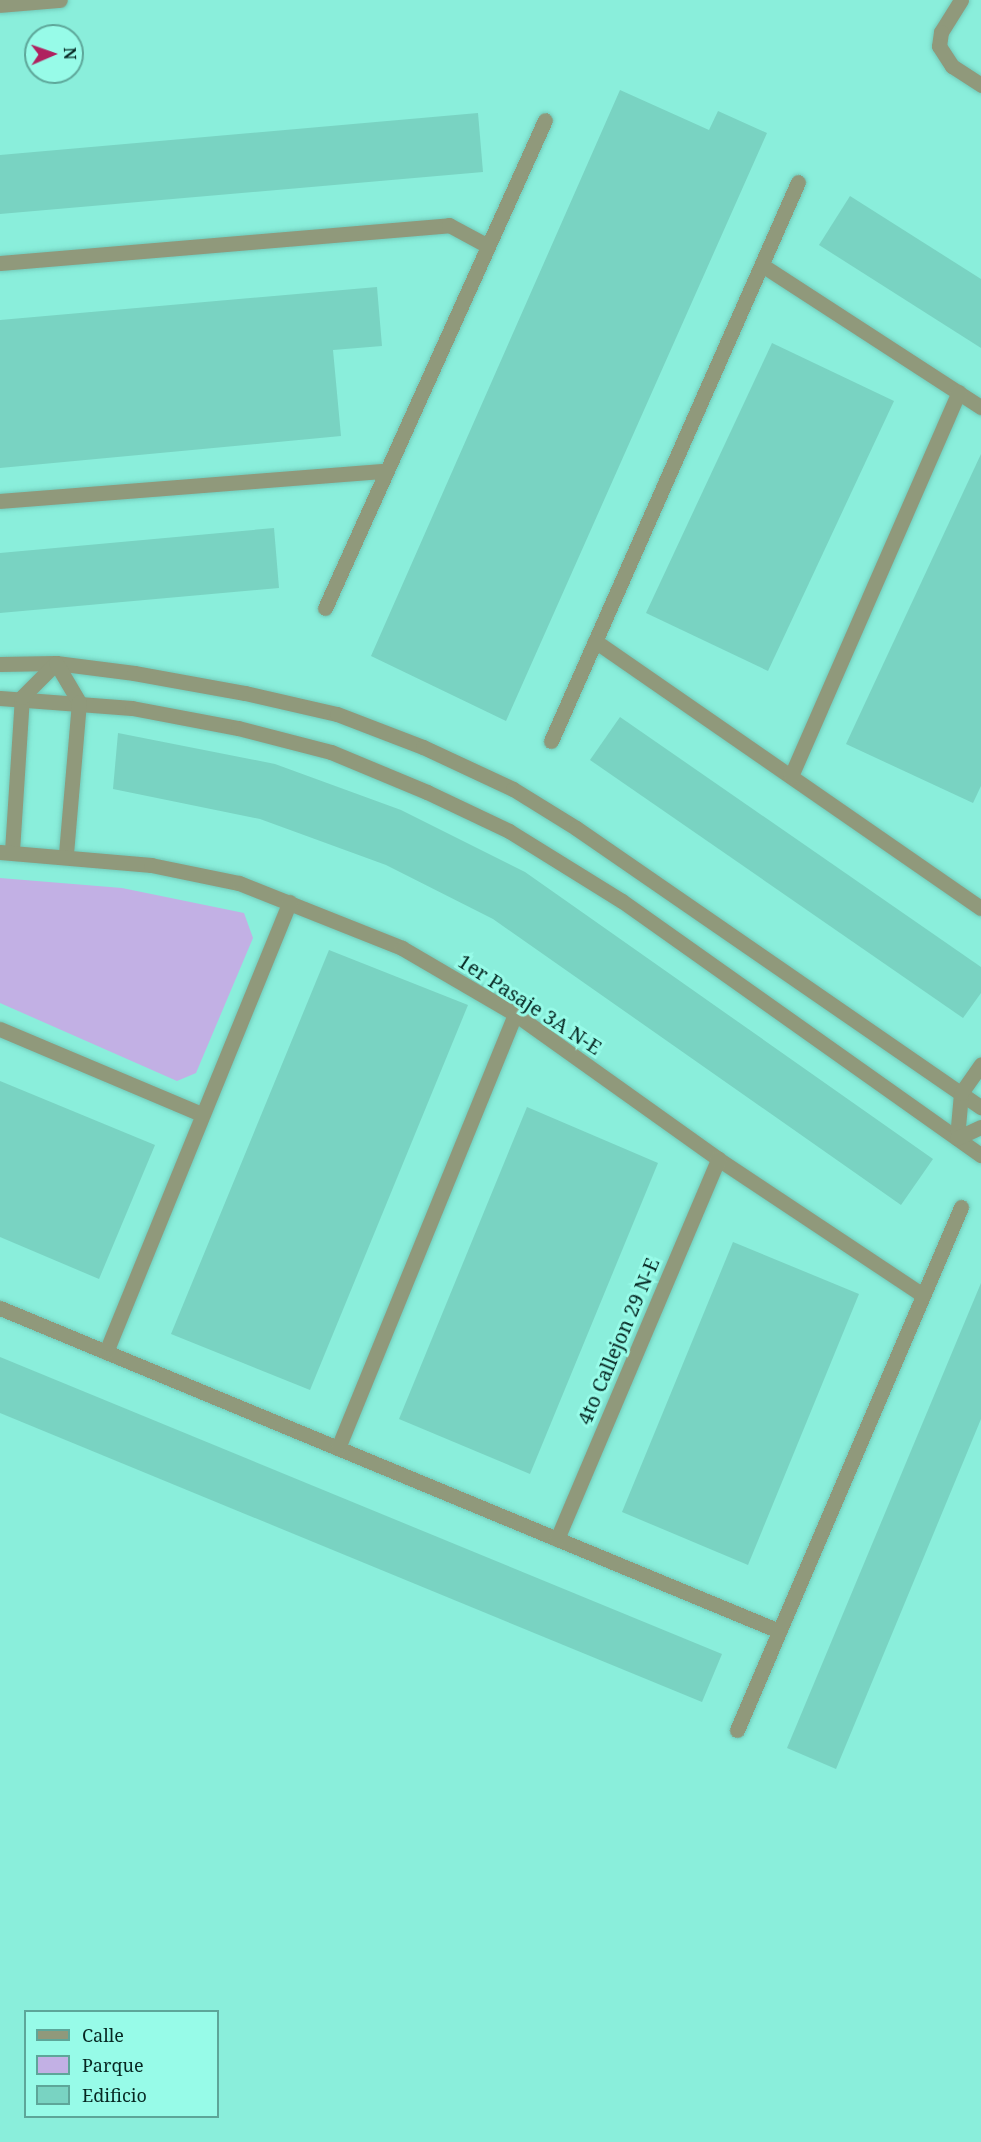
<!DOCTYPE html>
<style>
body{margin:0}
#map{position:relative;width:981px;height:2142px;overflow:hidden;background:#8aeedb;font-family:"Noto Serif",serif}
div>[style]{position:absolute}
.green>*{inset:0;background:#c2b0e4}
.building>*{inset:0;background:#79d3c2}
.roads{filter:drop-shadow(0 0 2px #72caba) drop-shadow(0 0 2px #72caba)}
.minor>*{height:15px;margin:-7.5px;padding:0 7.5px;transform-origin:7.5px;border-radius:7.5px;background:#90997b}
span{translate:-50% -50%;white-space:nowrap;text-align:center;line-height:1.15;-webkit-text-stroke:6px #97fbe8;paint-order:stroke}
.street-label{font-size:20px;color:#062722}
.legend{position:absolute;left:24px;top:2010px;width:195px;height:108px;box-sizing:border-box;background:#97fbe8;border:2px solid #5da699;margin:0;padding:8px 10px;list-style:none;font-size:18px;color:#062722}
.legend li{display:flex;align-items:center;gap:12px;height:30px}
.legend b{width:30px;border:2px solid #5da699}
.north{position:absolute;left:24px;top:24px;width:60px;height:60px;box-sizing:border-box;background:#97fbe8;border:2px solid #5da699;border-radius:50%;rotate:88deg;font-size:16px;font-weight:700;line-height:24px;text-align:center;color:#062722}
.north::after{content:'';display:block;margin:auto;width:21px;height:27px;background:#af225f;clip-path:polygon(50% 0,100% 100%,50% 72%,0 100%)}
</style>
<div id="map">
<div class="green">
<i style="clip-path:polygon(0 878px,122px 888px,244px 913px,253px 938px,196px 1073px,177px 1081px,0 1003px)"></i>
</div>
<div class="building">
<i style="clip-path:polygon(620px 90px,709px 130px,718px 111px,767px 133px,506px 721px,371px 656px)"></i>
<i style="clip-path:polygon(478px 113px,483px 172px,0 214px,0 155px)"></i>
<i style="clip-path:polygon(850px 196px,981px 279px,981px 348px,819px 245px)"></i>
<i style="clip-path:polygon(377px 287px,382px 346px,333px 350px,341px 436px,0 468px,0 320px)"></i>
<i style="clip-path:polygon(772px 343px,894px 401px,768px 671px,646px 613px)"></i>
<i style="clip-path:polygon(981px 454px,981px 786px,973px 803px,846px 744px)"></i>
<i style="clip-path:polygon(274px 528px,279px 588px,0 613px,0 553px)"></i>
<i style="clip-path:polygon(620px 717px,981px 967px,981px 993px,963px 1018px,590px 760px)"></i>
<i style="clip-path:polygon(118px 733px,275px 764px,401px 810px,525px 872px,933px 1159px,901px 1205px,493px 919px,386px 865px,260px 819px,113px 789px)"></i>
<i style="clip-path:polygon(329px 950px,468px 1005px,310px 1390px,171px 1334px)"></i>
<i style="clip-path:polygon(0 1081px,155px 1145px,99px 1279px,0 1237px)"></i>
<i style="clip-path:polygon(527px 1107px,658px 1163px,530px 1474px,399px 1419px)"></i>
<i style="clip-path:polygon(733px 1242px,859px 1294px,748px 1565px,622px 1512px)"></i>
<i style="clip-path:polygon(981px 1283px,981px 1419px,836px 1769px,787px 1748px)"></i>
<i style="clip-path:polygon(0 1357px,722px 1654px,702px 1702px,0 1413px)"></i>
</div>
<div class="roads">
<div class="minor">
<i style="left:961px;top:0;width:38px;rotate:122deg"></i>
<i style="left:941px;top:32px;width:14px;rotate:98deg"></i>
<i style="left:939px;top:46px;width:24px;rotate:57deg"></i>
<i style="left:952px;top:66px;width:35px;rotate:33deg"></i>
<i style="left:0;top:5px;width:60px;rotate:-4.8deg"></i>
<i style="left:0;top:263px;width:451px;rotate:-4.8deg"></i>
<i style="left:449px;top:225px;width:44px;rotate:28.3deg"></i>
<i style="left:762px;top:265px;width:261px;rotate:33deg"></i>
<i style="left:0;top:501px;width:385px;rotate:-4.5deg"></i>
<i style="left:325px;top:608px;width:535px;rotate:-65.73deg"></i>
<i style="left:595px;top:641px;width:469px;rotate:34.7deg"></i>
<i style="left:0;top:664px;width:56px;rotate:-1deg"></i>
<i style="left:56px;top:663px;width:79px;rotate:7.3deg"></i>
<i style="left:134px;top:673px;width:113px;rotate:10.2deg"></i>
<i style="left:245px;top:693px;width:94px;rotate:12.9deg"></i>
<i style="left:337px;top:714px;width:92px;rotate:21deg"></i>
<i style="left:423px;top:747px;width:99px;rotate:25deg"></i>
<i style="left:513px;top:789px;width:74px;rotate:31.8deg"></i>
<i style="left:576px;top:828px;width:492px;rotate:34.6deg"></i>
<i style="left:0;top:698px;width:132px;rotate:4.3deg"></i>
<i style="left:132px;top:708px;width:108px;rotate:10.7deg"></i>
<i style="left:238px;top:728px;width:96px;rotate:14.5deg"></i>
<i style="left:331px;top:752px;width:104px;rotate:22.6deg"></i>
<i style="left:427px;top:792px;width:91px;rotate:25.4deg"></i>
<i style="left:509px;top:831px;width:133px;rotate:31.8deg"></i>
<i style="left:622px;top:901px;width:440px;rotate:35.3deg"></i>
<i style="left:551px;top:741px;width:611px;rotate:-66.16deg"></i>
<i style="left:791px;top:776px;width:419px;rotate:-66.4deg"></i>
<i style="left:12px;top:851px;width:154px;rotate:-86.3deg"></i>
<i style="left:22px;top:697px;width:48px;rotate:-45deg"></i>
<i style="left:56px;top:663px;width:45px;rotate:59.5deg"></i>
<i style="left:79px;top:702px;width:153px;rotate:94.9deg"></i>
<i style="left:0;top:852px;width:152px;rotate:4.9deg"></i>
<i style="left:151px;top:865px;width:90px;rotate:11.6deg"></i>
<i style="left:239px;top:883px;width:175px;rotate:21.7deg"></i>
<i style="left:402px;top:948px;width:131px;rotate:30.3deg"></i>
<i style="left:515px;top:1014px;width:249px;rotate:35.5deg"></i>
<i style="left:718px;top:1159px;width:246px;rotate:33.6deg"></i>
<i style="left:0;top:1029px;width:218px;rotate:22.9deg"></i>
<i style="left:957px;top:1138px;width:45px;rotate:-84.9deg"></i>
<i style="left:961px;top:1093px;width:35px;rotate:-55deg"></i>
<i style="left:957px;top:1138px;width:26px;rotate:-25deg"></i>
<i style="left:0;top:1308px;width:843px;rotate:22.52deg"></i>
<i style="left:106px;top:1352px;width:486px;rotate:-67.8deg"></i>
<i style="left:338px;top:1448px;width:469px;rotate:-67.8deg"></i>
<i style="left:557px;top:1539px;width:413px;rotate:-67deg"></i>
<i style="left:737px;top:1730px;width:569px;rotate:-66.81deg"></i>
</div>
</div>
<div class="street-label">
<span style="left:530px;top:1004px;rotate:33deg">1er Pasaje 3A N-E</span>
<span style="left:618px;top:1341px;rotate:-67deg">4to Callejon 29 N-E</span>
</div>
<ul class="legend">
<li><b style="height:8px;background:#90997b"></b>Calle</li>
<li><b style="height:16px;background:#c2b0e4"></b>Parque</li>
<li><b style="height:16px;background:#79d3c2"></b>Edificio</li>
</ul>
<div class="north">N</div>
</div>
